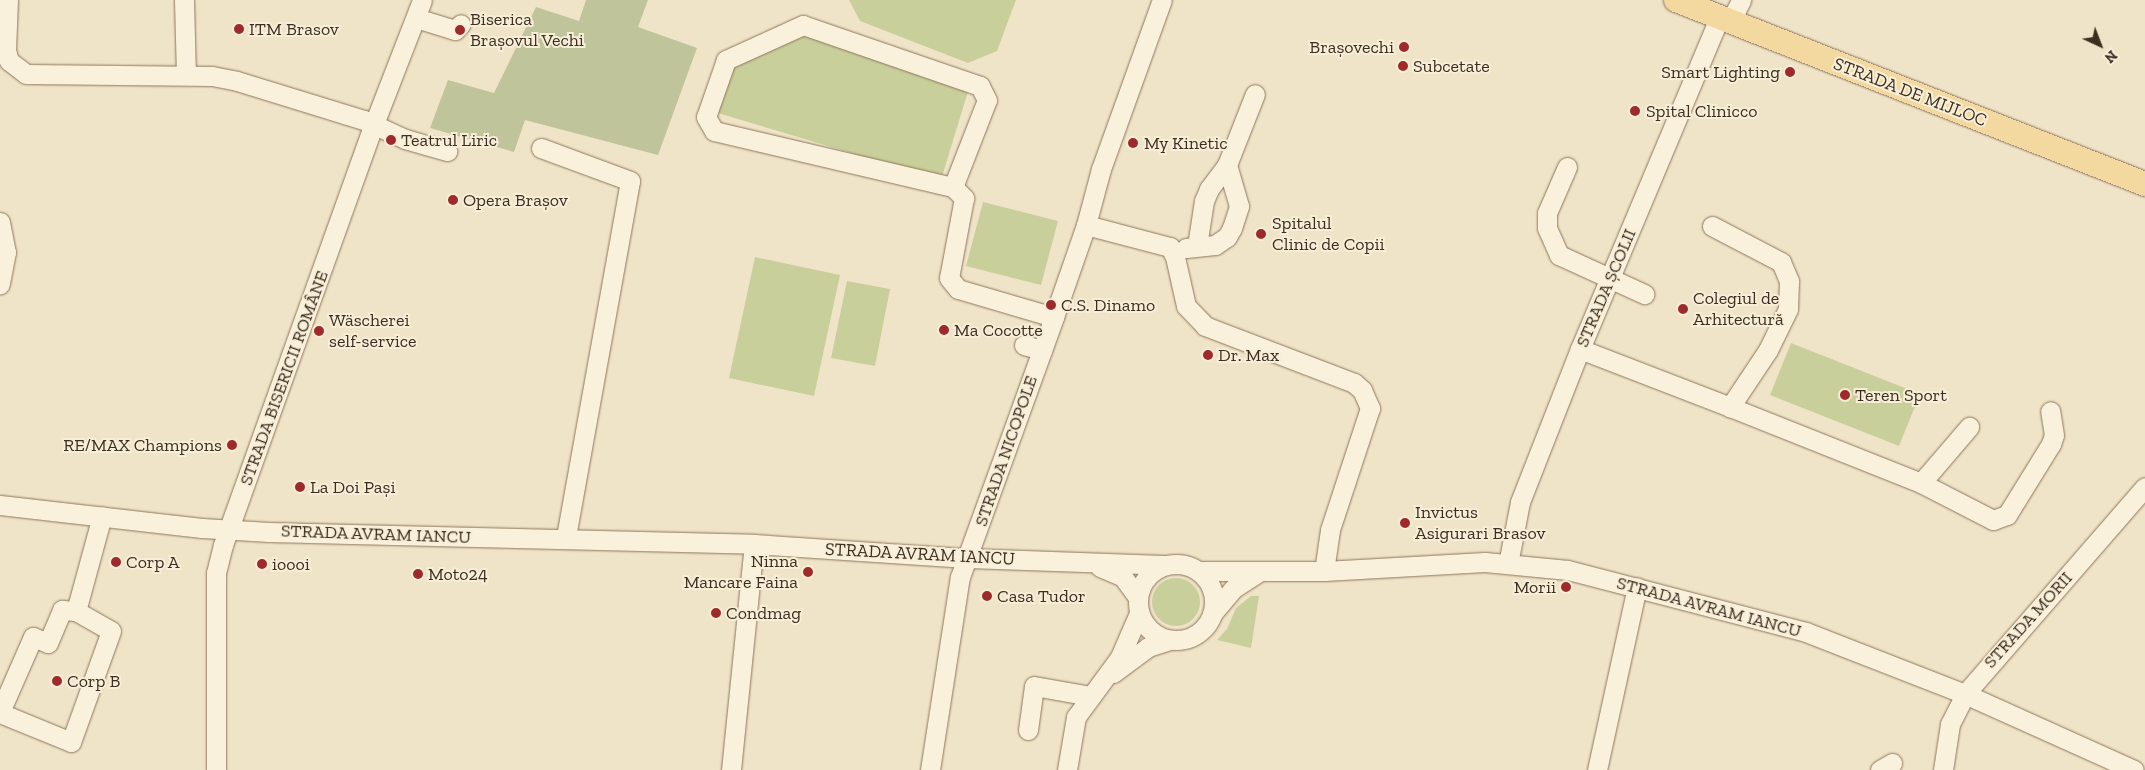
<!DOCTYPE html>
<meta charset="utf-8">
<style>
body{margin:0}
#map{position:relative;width:2145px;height:770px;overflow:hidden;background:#f0e4c8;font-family:"Zilla Slab",serif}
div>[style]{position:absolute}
.green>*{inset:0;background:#c9cf9b}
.round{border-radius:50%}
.cemetery>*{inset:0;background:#bfc49a}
.roads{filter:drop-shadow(0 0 1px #8d765c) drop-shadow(0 0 1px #8d765c)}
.minor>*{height:19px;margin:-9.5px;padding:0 9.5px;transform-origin:9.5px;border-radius:9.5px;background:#faf1dc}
.minor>.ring{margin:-9.5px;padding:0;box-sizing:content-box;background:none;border:19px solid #faf1dc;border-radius:50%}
.major>*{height:24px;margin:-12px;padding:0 12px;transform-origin:12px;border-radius:12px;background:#f3d9a0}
.dots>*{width:14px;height:14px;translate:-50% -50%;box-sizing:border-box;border:2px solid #f7eed8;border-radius:50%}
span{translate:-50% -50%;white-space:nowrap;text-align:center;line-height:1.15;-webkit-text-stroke:4px #f7eed8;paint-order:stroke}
.poi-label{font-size:18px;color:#3d2e20}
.left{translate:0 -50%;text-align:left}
.right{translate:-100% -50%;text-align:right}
.street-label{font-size:18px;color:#3d2e20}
.north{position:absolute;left:2075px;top:20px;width:50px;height:50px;-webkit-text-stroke:4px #f7eed8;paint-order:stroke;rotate:137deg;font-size:14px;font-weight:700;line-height:20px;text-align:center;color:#3d2e20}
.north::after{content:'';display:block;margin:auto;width:18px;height:22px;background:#3d2e20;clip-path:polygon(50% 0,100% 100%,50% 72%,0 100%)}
</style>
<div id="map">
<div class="green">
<i style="clip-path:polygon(849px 0,1016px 0,997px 51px,968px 63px,860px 21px)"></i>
<i style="clip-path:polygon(805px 35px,970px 85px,941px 180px,718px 113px,732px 68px)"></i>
<i style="clip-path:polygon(983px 202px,1058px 221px,1041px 285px,966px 266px)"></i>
<i style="clip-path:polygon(755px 257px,840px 275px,814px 396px,729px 378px)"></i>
<i style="clip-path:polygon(847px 281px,890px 289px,875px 366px,831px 358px)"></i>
<i style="clip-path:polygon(1791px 343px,1920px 394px,1899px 446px,1770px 395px)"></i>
<i class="round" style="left:1152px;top:578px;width:48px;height:48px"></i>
<i style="clip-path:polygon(1251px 596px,1259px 596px,1251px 648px,1217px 640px,1227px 629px,1236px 608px)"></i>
</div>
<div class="cemetery">
<i style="clip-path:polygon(586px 0,648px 0,638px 27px,697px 48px,658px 155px,525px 120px,514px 152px,430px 128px,448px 80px,494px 93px,536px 7px,579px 21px)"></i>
</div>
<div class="roads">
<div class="minor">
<i style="left:8px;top:0;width:50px;rotate:92.3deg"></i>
<i style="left:6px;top:50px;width:11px;rotate:75deg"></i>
<i style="left:9px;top:61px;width:21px;rotate:37deg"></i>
<i style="left:26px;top:74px;width:186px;rotate:0.6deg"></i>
<i style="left:212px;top:76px;width:25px;rotate:11deg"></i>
<i style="left:237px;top:81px;width:133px;rotate:17.1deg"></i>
<i style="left:364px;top:120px;width:45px;rotate:24.9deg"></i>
<i style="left:405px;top:139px;width:44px;rotate:15.9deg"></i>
<i style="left:184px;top:0;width:74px;rotate:88.5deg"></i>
<i style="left:416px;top:18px;width:41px;rotate:17.1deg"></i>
<i style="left:455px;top:30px;width:8px;rotate:-45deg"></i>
<i style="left:1730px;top:22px;width:25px;rotate:-63deg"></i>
<i style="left:541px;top:148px;width:95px;rotate:20.3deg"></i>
<i style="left:630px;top:181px;width:363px;rotate:100.2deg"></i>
<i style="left:1567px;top:167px;width:50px;rotate:113.5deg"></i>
<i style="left:1547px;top:213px;width:15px;rotate:90deg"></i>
<i style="left:1547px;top:228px;width:30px;rotate:66deg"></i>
<i style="left:1559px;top:255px;width:94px;rotate:24.6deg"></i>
<i style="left:953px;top:187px;width:93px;rotate:-68.7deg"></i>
<i style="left:987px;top:100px;width:16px;rotate:-117deg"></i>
<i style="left:980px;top:86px;width:187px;rotate:-161deg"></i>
<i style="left:803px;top:25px;width:85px;rotate:155.6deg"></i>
<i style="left:726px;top:60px;width:60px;rotate:109.3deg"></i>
<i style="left:706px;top:117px;width:16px;rotate:60deg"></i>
<i style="left:714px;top:131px;width:245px;rotate:13.2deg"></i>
<i style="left:953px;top:187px;width:16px;rotate:45deg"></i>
<i style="left:964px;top:198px;width:81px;rotate:100.6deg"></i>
<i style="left:949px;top:278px;width:14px;rotate:51deg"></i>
<i style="left:958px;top:289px;width:100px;rotate:16.3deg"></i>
<i style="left:0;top:222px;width:31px;rotate:79deg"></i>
<i style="left:6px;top:252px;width:33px;rotate:101deg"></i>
<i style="left:1086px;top:225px;width:87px;rotate:14.7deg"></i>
<i style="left:1170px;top:247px;width:11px;rotate:63deg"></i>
<i style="left:1175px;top:257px;width:50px;rotate:77.3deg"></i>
<i style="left:1186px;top:306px;width:28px;rotate:46deg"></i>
<i style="left:1205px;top:326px;width:160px;rotate:20.9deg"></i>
<i style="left:1354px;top:383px;width:11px;rotate:41deg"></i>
<i style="left:1362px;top:390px;width:20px;rotate:66deg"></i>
<i style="left:1370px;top:408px;width:128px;rotate:108.2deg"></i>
<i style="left:1330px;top:530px;width:41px;rotate:98.3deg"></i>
<i style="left:1712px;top:226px;width:78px;rotate:27.6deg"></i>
<i style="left:1781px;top:262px;width:21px;rotate:67deg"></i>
<i style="left:1789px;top:281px;width:28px;rotate:92deg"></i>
<i style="left:1788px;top:309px;width:46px;rotate:116deg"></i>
<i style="left:1768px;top:350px;width:69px;rotate:123.7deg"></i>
<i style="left:1730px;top:407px;width:206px;rotate:21.7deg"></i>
<i style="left:1921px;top:483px;width:81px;rotate:27.2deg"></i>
<i style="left:1993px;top:520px;width:15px;rotate:-20deg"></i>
<i style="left:2007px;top:515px;width:84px;rotate:-58.2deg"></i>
<i style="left:2051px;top:444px;width:9px;rotate:-72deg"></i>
<i style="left:2054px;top:435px;width:24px;rotate:-99deg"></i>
<i style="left:1197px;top:246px;width:46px;rotate:-81.2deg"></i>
<i style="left:1204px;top:201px;width:13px;rotate:-67deg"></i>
<i style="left:1209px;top:189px;width:30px;rotate:-53deg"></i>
<i style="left:1227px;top:165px;width:76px;rotate:-68.5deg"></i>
<i style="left:1186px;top:248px;width:29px;rotate:-6deg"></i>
<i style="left:1215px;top:245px;width:14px;rotate:-34deg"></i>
<i style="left:1227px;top:237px;width:10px;rotate:-61deg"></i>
<i style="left:1232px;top:228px;width:23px;rotate:-72deg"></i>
<i style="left:1239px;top:206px;width:43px;rotate:-106.3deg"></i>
<i style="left:1024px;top:345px;width:19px;rotate:16deg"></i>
<i style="left:1580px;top:349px;width:161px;rotate:21.1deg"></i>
<i style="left:1921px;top:483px;width:74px;rotate:-49.4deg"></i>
<i style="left:0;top:505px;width:203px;rotate:6.5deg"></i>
<i style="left:202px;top:528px;width:67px;rotate:3.4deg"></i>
<i style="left:269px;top:532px;width:485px;rotate:1.4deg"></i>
<i style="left:754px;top:544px;width:213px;rotate:3.8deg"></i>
<i style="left:967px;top:558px;width:197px;rotate:2deg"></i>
<i class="ring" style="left:1138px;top:564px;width:57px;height:57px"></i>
<i style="left:1508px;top:564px;width:63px;rotate:-79deg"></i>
<i style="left:1520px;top:502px;width:164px;rotate:-68.6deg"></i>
<i style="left:1580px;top:349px;width:359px;rotate:-67.2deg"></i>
<i style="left:1100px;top:567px;width:25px;rotate:23deg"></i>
<i style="left:1123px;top:577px;width:26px;rotate:54deg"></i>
<i style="left:1198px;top:571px;width:126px"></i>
<i style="left:1324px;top:571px;width:161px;rotate:-3.2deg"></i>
<i style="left:1485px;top:562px;width:83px;rotate:5.5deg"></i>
<i style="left:1568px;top:570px;width:246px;rotate:14.6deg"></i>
<i style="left:1806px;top:632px;width:171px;rotate:21.3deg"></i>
<i style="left:1965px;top:694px;width:185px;rotate:24.2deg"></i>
<i style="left:76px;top:611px;width:98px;rotate:-74.7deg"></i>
<i style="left:1212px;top:614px;width:34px;rotate:-50deg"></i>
<i style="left:1234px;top:588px;width:30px;rotate:-33deg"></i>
<i style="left:1113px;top:673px;width:44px;rotate:-36.6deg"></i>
<i style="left:1148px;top:647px;width:23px;rotate:-18deg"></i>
<i style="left:0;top:712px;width:82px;rotate:-66.3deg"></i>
<i style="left:33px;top:637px;width:16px;rotate:22deg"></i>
<i style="left:48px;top:643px;width:36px;rotate:-67deg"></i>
<i style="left:62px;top:610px;width:14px;rotate:4deg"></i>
<i style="left:76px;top:611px;width:40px;rotate:29.7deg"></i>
<i style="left:111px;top:631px;width:118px;rotate:109.8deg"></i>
<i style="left:71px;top:742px;width:77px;rotate:-157.8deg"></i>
<i style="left:1028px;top:730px;width:44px;rotate:-82.2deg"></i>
<i style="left:1034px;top:686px;width:58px;rotate:10deg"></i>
<i style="left:216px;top:770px;width:197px;rotate:-90deg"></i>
<i style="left:216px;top:573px;width:29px;rotate:-76deg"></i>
<i style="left:223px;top:545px;width:447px;rotate:-70.3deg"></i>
<i style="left:374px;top:124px;width:133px;rotate:-68.8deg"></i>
<i style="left:731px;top:770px;width:227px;rotate:-84.2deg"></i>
<i style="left:930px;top:770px;width:195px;rotate:-81.2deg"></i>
<i style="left:960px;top:577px;width:276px;rotate:-70.1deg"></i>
<i style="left:1054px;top:317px;width:97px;rotate:-70.8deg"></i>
<i style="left:1086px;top:225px;width:58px;rotate:-75deg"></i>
<i style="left:1101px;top:169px;width:180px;rotate:-70.2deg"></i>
<i style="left:1067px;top:770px;width:54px;rotate:-80.4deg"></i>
<i style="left:1076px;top:717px;width:74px;rotate:-53.7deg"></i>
<i style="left:1120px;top:657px;width:48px;rotate:-66.6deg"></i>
<i style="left:1597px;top:770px;width:187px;rotate:-77.7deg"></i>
<i style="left:1880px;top:770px;width:14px;rotate:-30deg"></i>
<i style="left:1943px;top:770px;width:47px;rotate:-81.3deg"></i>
<i style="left:1950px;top:724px;width:34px;rotate:-63deg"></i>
<i style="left:1965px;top:694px;width:274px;rotate:-49deg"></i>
</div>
<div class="major">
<i style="left:1676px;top:0;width:504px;rotate:21.42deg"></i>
</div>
</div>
<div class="dots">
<i style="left:239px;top:29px;background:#9e2a2b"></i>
<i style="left:460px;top:30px;background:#9e2a2b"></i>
<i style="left:1404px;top:47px;background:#9e2a2b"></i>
<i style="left:1403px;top:66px;background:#9e2a2b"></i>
<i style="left:1790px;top:72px;background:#9e2a2b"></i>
<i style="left:1635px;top:111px;background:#9e2a2b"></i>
<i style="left:391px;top:140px;background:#9e2a2b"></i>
<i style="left:1133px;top:143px;background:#9e2a2b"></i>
<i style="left:453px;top:200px;background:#9e2a2b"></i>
<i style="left:1261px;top:234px;background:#9e2a2b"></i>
<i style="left:1051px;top:305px;background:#9e2a2b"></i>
<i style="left:1683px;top:309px;background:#9e2a2b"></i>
<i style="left:944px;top:330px;background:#9e2a2b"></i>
<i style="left:319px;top:331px;background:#9e2a2b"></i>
<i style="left:1208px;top:355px;background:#9e2a2b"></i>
<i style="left:1845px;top:395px;background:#9e2a2b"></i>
<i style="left:232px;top:445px;background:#9e2a2b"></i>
<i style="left:300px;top:487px;background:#9e2a2b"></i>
<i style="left:1405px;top:523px;background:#9e2a2b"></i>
<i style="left:116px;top:562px;background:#9e2a2b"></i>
<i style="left:262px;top:564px;background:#9e2a2b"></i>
<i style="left:808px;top:572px;background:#9e2a2b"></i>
<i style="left:418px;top:574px;background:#9e2a2b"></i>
<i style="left:1566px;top:587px;background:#9e2a2b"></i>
<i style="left:987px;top:596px;background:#9e2a2b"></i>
<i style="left:716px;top:613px;background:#9e2a2b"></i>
<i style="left:57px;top:681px;background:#9e2a2b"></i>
</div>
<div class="poi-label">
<span class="left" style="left:470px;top:30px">Biserica<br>Brașovul Vechi</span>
<span class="left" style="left:249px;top:29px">ITM Brasov</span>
<span class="right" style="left:1394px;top:47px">Brașovechi</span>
<span class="left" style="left:1413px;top:66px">Subcetate</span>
<span class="right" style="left:1780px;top:72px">Smart Lighting</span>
<span class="left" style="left:1646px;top:111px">Spital Clinicco</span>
<span class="left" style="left:401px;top:140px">Teatrul Liric</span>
<span class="left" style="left:1144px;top:143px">My Kinetic</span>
<span class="left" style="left:463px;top:200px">Opera Brașov</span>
<span class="left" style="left:1272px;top:234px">Spitalul<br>Clinic de Copii</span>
<span class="left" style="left:1693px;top:309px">Colegiul de<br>Arhitectură</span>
<span class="left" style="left:1061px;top:305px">C.S. Dinamo</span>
<span class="left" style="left:329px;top:331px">Wäscherei<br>self-service</span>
<span class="left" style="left:954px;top:330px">Ma Cocotte</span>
<span class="left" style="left:1218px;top:355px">Dr. Max</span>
<span class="left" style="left:1855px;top:395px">Teren Sport</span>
<span class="right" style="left:222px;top:445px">RE/MAX Champions</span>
<span class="left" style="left:310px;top:487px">La Doi Pași</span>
<span class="left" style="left:1415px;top:523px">Invictus<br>Asigurari Brasov</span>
<span class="left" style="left:126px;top:562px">Corp A</span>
<span class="right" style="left:798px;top:572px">Ninna<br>Mancare Faina</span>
<span class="left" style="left:272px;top:564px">ioooi</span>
<span class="left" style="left:428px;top:574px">Moto24</span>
<span class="right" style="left:1556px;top:587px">Morii</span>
<span class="left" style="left:997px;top:596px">Casa Tudor</span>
<span class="left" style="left:726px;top:613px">Condmag</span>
<span class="left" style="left:67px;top:681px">Corp B</span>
</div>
<div class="street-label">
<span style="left:1910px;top:92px;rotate:21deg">STRADA DE MIJLOC</span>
<span style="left:1606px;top:288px;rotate:-67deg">STRADA ȘCOLII</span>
<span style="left:284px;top:378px;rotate:-70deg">STRADA BISERICII ROMÂNE</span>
<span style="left:1006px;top:451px;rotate:-71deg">STRADA NICOPOLE</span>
<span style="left:376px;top:534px;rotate:2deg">STRADA AVRAM IANCU</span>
<span style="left:920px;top:554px;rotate:3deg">STRADA AVRAM IANCU</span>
<span style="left:1709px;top:607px;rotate:15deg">STRADA AVRAM IANCU</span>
<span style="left:2028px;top:620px;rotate:-48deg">STRADA MORII</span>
</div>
<div class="north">N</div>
</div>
